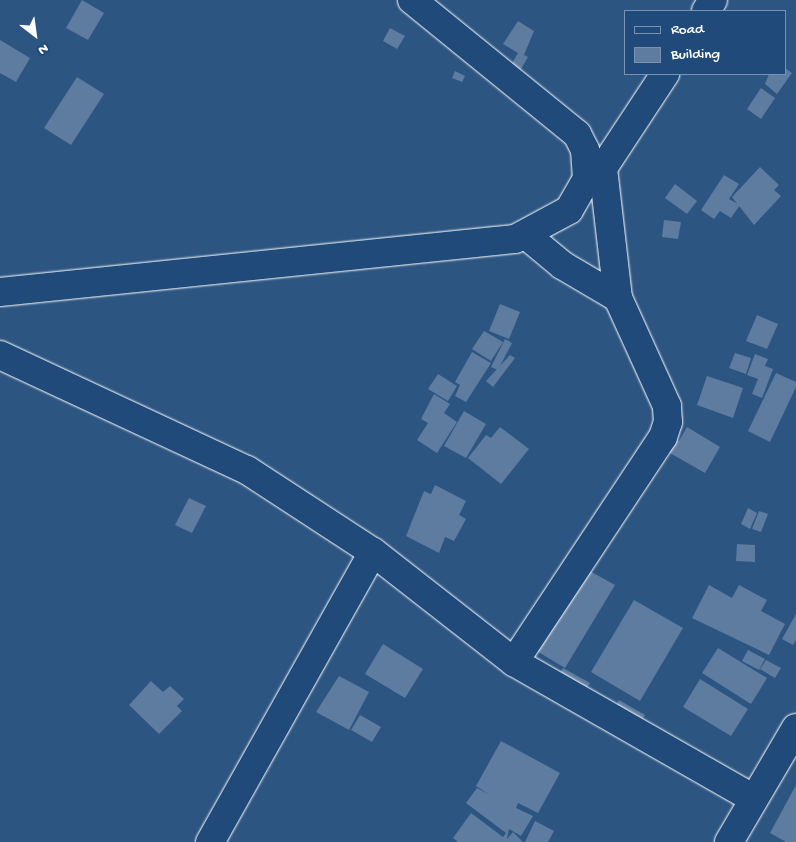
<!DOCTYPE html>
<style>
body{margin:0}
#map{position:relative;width:796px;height:842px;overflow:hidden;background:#2c5582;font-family:"Gochi Hand",sans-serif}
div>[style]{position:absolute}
.building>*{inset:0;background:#5e7c9f}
.roads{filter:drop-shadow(0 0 1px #fff) drop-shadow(0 0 1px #fff)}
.minor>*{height:28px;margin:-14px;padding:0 14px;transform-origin:14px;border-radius:14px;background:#1f4a7a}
span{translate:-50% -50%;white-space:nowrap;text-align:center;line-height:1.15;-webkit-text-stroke:4.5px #1f4a7a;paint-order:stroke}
.legend{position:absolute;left:624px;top:10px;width:162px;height:65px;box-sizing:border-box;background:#1f4a7a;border:1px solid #7992af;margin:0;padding:6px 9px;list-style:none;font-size:15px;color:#fff}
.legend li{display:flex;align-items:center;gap:10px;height:25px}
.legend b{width:25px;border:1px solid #7992af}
.north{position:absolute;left:10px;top:10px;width:50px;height:50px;-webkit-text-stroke:4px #1f4a7a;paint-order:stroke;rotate:150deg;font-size:14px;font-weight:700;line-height:20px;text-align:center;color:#fff}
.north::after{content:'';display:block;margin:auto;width:18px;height:22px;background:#fff;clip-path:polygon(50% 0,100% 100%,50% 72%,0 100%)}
</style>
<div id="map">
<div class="building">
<i style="clip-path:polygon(82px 0,104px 13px,88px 40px,66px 28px)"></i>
<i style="clip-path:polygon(518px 21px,534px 31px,524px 55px,528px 57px,517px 76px,508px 70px,518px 53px,503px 44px)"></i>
<i style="clip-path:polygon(390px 28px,405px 36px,397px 49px,383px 41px)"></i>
<i style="clip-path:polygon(0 40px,30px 58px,16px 82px,0 73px)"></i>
<i style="clip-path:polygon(785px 68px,792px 73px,777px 94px,765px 84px,769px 74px,785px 74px)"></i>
<i style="clip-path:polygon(455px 71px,465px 76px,462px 82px,452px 78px)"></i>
<i style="clip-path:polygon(77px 77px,104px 94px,71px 145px,44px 128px)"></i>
<i style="clip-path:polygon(761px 88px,775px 98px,761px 119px,747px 109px)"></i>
<i style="clip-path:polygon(760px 167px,779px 185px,774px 190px,781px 196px,754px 225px,732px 197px)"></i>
<i style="clip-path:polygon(724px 175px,739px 184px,729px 199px,740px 205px,731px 218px,720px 211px,714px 219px,701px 210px)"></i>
<i style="clip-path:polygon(675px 184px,697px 201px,687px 214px,665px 198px)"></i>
<i style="clip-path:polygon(664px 220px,681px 222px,678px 239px,662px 237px)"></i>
<i style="clip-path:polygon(500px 304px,520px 312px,509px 339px,489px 331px)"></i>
<i style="clip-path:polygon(757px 315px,778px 324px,767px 349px,746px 341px)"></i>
<i style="clip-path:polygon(484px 331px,503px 342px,491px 361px,472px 349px)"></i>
<i style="clip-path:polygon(505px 339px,512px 343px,498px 370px,491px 367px)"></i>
<i style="clip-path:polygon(472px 352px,491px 363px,466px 402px,455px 396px,460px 385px,455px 382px)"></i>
<i style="clip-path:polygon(735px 353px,751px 358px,746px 374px,729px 368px)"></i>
<i style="clip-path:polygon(755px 354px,768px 359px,765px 366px,773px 369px,762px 398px,752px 394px,758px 379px,747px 375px)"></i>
<i style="clip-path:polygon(510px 355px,515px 358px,493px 387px,486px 381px)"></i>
<i style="clip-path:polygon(776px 373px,796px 382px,796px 387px,770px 442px,748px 431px)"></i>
<i style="clip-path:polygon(438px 374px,457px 386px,448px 401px,428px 389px)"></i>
<i style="clip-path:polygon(707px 376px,743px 388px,733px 418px,697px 405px)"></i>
<i style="clip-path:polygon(434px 394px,450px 404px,444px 413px,457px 422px,437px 453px,417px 440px,428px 423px,421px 419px)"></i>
<i style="clip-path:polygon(464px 411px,486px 424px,466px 458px,444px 446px)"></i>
<i style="clip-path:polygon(500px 427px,529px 449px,501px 484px,468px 458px,486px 435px,491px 438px)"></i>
<i style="clip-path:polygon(687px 427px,720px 447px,705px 473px,663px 449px,670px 436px,679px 441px)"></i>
<i style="clip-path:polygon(435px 485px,466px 501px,459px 515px,466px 519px,454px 541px,445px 537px,439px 553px,406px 536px,424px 491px,431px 494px)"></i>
<i style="clip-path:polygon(189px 498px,206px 506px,192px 533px,175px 525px)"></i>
<i style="clip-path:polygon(748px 508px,757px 513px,750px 529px,741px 524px)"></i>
<i style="clip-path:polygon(759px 511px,768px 514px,761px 532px,752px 529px)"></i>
<i style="clip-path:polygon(737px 544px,755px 545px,755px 562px,736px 561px)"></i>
<i style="clip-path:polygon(579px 565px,615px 585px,565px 668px,535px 650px)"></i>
<i style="clip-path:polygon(709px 585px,732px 598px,739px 585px,767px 600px,761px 611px,785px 624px,769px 655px,692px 618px)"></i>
<i style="clip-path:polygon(634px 600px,683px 628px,640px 701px,591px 672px)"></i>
<i style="clip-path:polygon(796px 614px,796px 640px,793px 645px,782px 639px)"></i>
<i style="clip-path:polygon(383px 644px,423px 669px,405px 698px,365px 674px)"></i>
<i style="clip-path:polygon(718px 648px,767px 678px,751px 704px,702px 673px)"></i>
<i style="clip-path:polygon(748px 650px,765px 659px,759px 670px,742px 661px)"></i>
<i style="clip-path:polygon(766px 660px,781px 668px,775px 678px,760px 669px)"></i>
<i style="clip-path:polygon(563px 668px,590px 683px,582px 696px,556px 679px)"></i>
<i style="clip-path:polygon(339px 676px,369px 692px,349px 730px,316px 712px)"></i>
<i style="clip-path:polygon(700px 679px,748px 709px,731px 736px,683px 707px)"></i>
<i style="clip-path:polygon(151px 681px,163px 692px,170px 686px,184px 699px,177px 706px,182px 711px,159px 734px,129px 705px)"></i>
<i style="clip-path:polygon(619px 700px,645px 715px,638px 727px,612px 713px)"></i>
<i style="clip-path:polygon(360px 715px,381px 727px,372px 742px,351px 730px)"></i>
<i style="clip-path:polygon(501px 741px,560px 773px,538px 813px,518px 803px,516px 808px,533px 816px,521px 836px,509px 829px,507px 839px,513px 832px,523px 842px,458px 842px,453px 838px,471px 813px,503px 837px,506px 833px,466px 803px,477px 788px,490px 795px,476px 786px)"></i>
<i style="clip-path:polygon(796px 785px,796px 842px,786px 842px,770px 833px)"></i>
<i style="clip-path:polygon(535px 821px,554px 831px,548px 842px,525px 842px)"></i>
</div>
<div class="roads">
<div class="minor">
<i style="left:412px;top:0;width:213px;rotate:39.1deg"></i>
<i style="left:577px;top:134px;width:18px;rotate:63deg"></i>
<i style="left:585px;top:150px;width:29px;rotate:86deg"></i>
<i style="left:706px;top:11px;width:13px;rotate:-58deg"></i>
<i style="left:526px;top:235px;width:47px;rotate:39.8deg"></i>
<i style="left:562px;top:265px;width:65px;rotate:30.5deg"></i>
<i style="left:0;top:292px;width:518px;rotate:-5.88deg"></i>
<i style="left:515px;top:239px;width:61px;rotate:-28.2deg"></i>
<i style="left:569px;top:210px;width:36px;rotate:-60deg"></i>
<i style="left:587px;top:179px;width:19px;rotate:-35deg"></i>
<i style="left:603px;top:168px;width:113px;rotate:-56.6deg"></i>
<i style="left:0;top:355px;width:272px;rotate:25deg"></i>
<i style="left:247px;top:470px;width:150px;rotate:33.1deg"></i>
<i style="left:373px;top:552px;width:333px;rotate:119.3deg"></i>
<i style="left:373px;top:552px;width:179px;rotate:38deg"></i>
<i style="left:514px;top:662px;width:276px;rotate:29.7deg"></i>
<i style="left:514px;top:662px;width:270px;rotate:-56.5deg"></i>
<i style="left:663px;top:437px;width:16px;rotate:-72deg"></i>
<i style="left:668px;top:422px;width:16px;rotate:-94deg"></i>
<i style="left:667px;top:406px;width:119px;rotate:-114.4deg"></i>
<i style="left:618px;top:298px;width:131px;rotate:-96.6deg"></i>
<i style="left:729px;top:842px;width:132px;rotate:-59.6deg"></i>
</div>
</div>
<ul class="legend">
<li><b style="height:6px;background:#1f4a7a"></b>Road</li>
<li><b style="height:14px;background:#5e7c9f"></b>Building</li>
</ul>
<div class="north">N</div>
</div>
